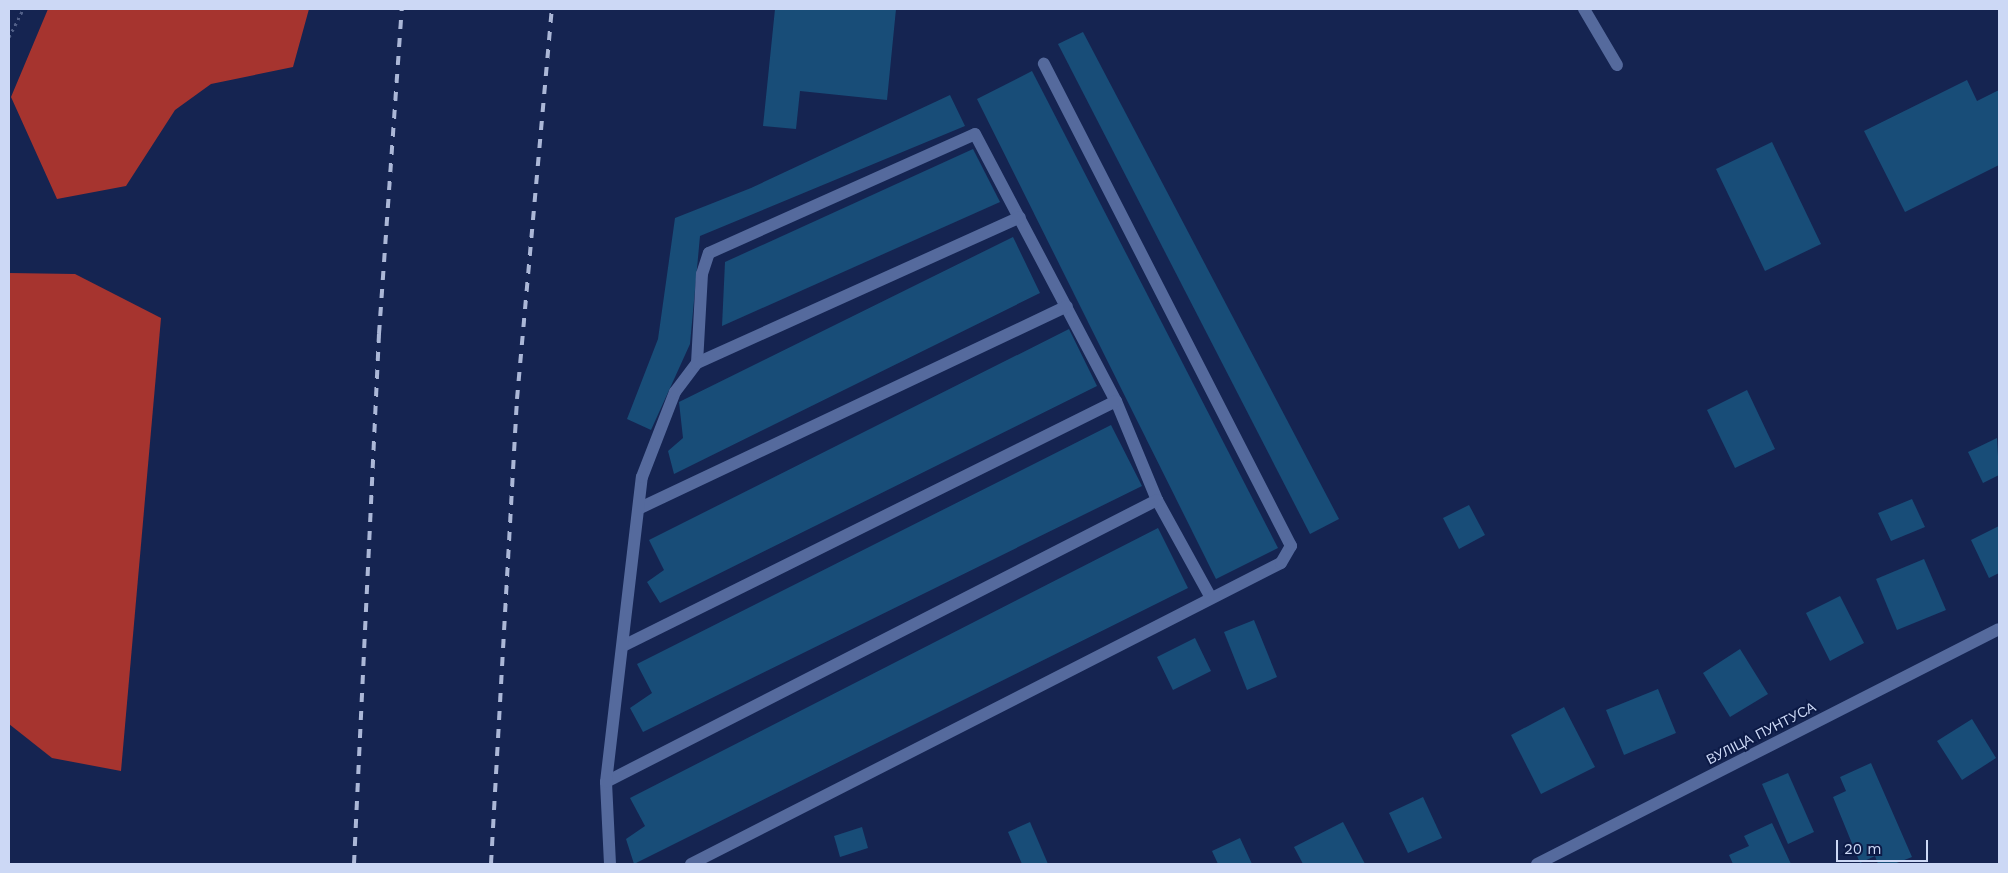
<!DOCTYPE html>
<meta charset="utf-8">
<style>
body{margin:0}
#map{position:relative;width:2008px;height:873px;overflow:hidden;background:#152451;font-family:"Work Sans",sans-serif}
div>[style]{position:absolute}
.forest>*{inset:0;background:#a6342f}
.building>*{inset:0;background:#184d78}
.path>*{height:3px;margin-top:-1.5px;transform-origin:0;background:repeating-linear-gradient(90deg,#526088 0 2.5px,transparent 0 6.5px)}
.service>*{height:12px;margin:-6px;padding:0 6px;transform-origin:6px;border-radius:6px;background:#556a9d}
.minor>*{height:12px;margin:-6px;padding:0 6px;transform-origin:6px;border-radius:6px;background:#556a9d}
.rail>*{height:4px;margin-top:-2px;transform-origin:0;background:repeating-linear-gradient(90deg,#abb7d7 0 9px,transparent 0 18px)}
span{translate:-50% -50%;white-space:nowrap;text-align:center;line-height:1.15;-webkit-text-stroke:4px #0c1a46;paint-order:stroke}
.street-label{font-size:14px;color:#ccd8f5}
.frame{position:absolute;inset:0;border:10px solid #ccd8f5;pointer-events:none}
.scale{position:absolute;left:1836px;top:840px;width:92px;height:22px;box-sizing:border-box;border:2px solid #ccd8f5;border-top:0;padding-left:6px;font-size:15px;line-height:18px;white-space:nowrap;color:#ccd8f5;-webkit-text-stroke:4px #0c1a46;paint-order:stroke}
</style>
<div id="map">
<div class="forest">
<i style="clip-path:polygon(48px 9px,309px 9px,293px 67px,211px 84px,175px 110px,126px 186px,57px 199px,11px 97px)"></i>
<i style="clip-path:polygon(9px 273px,75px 274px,161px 318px,121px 771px,52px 758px,9px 724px)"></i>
</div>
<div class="building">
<i style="clip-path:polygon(775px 9px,896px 9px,887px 100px,800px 91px,796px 129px,763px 126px)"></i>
<i style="clip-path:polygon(1083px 32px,1339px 519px,1310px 534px,1058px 44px)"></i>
<i style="clip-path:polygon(1032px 71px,1278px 548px,1216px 579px,977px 99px)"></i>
<i style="clip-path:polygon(1967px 80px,1977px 101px,1999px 90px,1999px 165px,1905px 212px,1864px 131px)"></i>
<i style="clip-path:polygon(950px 95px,965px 126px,700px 236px,690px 344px,651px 430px,627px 419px,658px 339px,675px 218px,751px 188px)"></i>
<i style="clip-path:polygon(1772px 142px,1821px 244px,1765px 271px,1716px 169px)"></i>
<i style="clip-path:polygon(973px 149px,1000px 202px,722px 326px,725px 262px)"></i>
<i style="clip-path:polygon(1013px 237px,1040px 293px,674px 474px,668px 451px,683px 438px,679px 402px)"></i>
<i style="clip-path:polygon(1069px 329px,1097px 386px,660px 603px,647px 582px,664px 570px,649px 540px)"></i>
<i style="clip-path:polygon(1747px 390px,1775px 449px,1735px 468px,1707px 410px)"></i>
<i style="clip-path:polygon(1111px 425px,1142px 486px,643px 732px,630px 708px,652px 693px,637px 664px)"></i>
<i style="clip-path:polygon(1997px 438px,1999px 475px,1983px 483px,1968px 452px)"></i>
<i style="clip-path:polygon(1912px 499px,1925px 527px,1891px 541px,1878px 513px)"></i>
<i style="clip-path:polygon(1469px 505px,1485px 535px,1459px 549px,1443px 518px)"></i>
<i style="clip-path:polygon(1999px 526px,1999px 573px,1989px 578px,1971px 540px)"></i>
<i style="clip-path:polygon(1158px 528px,1188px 588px,634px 864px,626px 839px,645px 826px,630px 798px)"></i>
<i style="clip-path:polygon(1924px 559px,1946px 610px,1897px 630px,1876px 579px)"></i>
<i style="clip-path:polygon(1840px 596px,1864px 643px,1830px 661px,1806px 613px)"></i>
<i style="clip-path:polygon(1254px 620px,1277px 677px,1247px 690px,1224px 632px)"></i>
<i style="clip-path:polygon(1195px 638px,1211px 671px,1173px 690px,1157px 657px)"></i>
<i style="clip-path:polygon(1740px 649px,1768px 694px,1730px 717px,1703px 673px)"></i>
<i style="clip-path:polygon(1658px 689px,1676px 733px,1624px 755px,1606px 710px)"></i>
<i style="clip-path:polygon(1564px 707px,1595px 767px,1541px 794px,1511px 735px)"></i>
<i style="clip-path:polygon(1972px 719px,1996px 758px,1962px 780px,1937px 741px)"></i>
<i style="clip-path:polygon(1871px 763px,1912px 857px,1894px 864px,1878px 864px,1875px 856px,1860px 863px,1833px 797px,1846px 791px,1840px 777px)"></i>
<i style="clip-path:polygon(1788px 773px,1814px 832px,1788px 844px,1762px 784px)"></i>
<i style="clip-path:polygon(1423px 797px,1442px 838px,1408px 853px,1389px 813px)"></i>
<i style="clip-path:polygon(1030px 822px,1048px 864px,1022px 864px,1008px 832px)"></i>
<i style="clip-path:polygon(1343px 822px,1365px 864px,1303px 864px,1294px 847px)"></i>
<i style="clip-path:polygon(1772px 823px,1791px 864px,1733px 864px,1729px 855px,1749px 846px,1744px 836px)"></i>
<i style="clip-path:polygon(862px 827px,868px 848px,840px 857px,834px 836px)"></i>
<i style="clip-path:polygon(1240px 838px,1252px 864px,1218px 864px,1212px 851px)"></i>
</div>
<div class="path">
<i style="left:9px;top:37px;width:31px;rotate:-63deg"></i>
</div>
<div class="service">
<i style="left:1584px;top:9px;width:65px;rotate:59.5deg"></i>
<i style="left:697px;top:363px;width:89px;rotate:-86.8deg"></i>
<i style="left:702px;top:274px;width:22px;rotate:-72deg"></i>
<i style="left:709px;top:253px;width:291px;rotate:-24.1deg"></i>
<i style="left:975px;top:134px;width:302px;rotate:62.2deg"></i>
<i style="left:1116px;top:401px;width:107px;rotate:67.5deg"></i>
<i style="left:1157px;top:500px;width:110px;rotate:61.1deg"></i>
<i style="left:640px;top:508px;width:472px;rotate:-25.3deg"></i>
<i style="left:625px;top:645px;width:548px;rotate:-26.42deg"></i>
<i style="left:606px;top:782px;width:619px;rotate:-27.1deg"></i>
<i style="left:610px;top:864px;width:82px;rotate:-92.8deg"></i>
<i style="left:606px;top:782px;width:307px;rotate:-83.3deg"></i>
<i style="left:642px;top:477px;width:91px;rotate:-68.8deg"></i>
<i style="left:675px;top:392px;width:36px;rotate:-53deg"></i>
<i style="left:697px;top:363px;width:354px;rotate:-24.3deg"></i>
<i style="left:691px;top:864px;width:662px;rotate:-27.03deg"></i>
<i style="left:1281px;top:563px;width:20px;rotate:-60deg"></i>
<i style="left:1291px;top:546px;width:542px;rotate:-117.13deg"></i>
</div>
<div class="minor">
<i style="left:1537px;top:864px;width:518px;rotate:-26.96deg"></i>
</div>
<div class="rail">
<i style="left:354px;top:864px;width:531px;rotate:-87.3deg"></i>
<i style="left:379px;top:334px;width:326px;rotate:-86deg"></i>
<i style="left:491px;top:864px;width:466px;rotate:-86.8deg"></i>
<i style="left:517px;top:399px;width:392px;rotate:-84.9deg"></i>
</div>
<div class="street-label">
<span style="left:1761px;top:733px;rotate:-27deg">ВУЛІЦА ПУНТУСА</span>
</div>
<div class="frame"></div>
<div class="scale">20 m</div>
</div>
